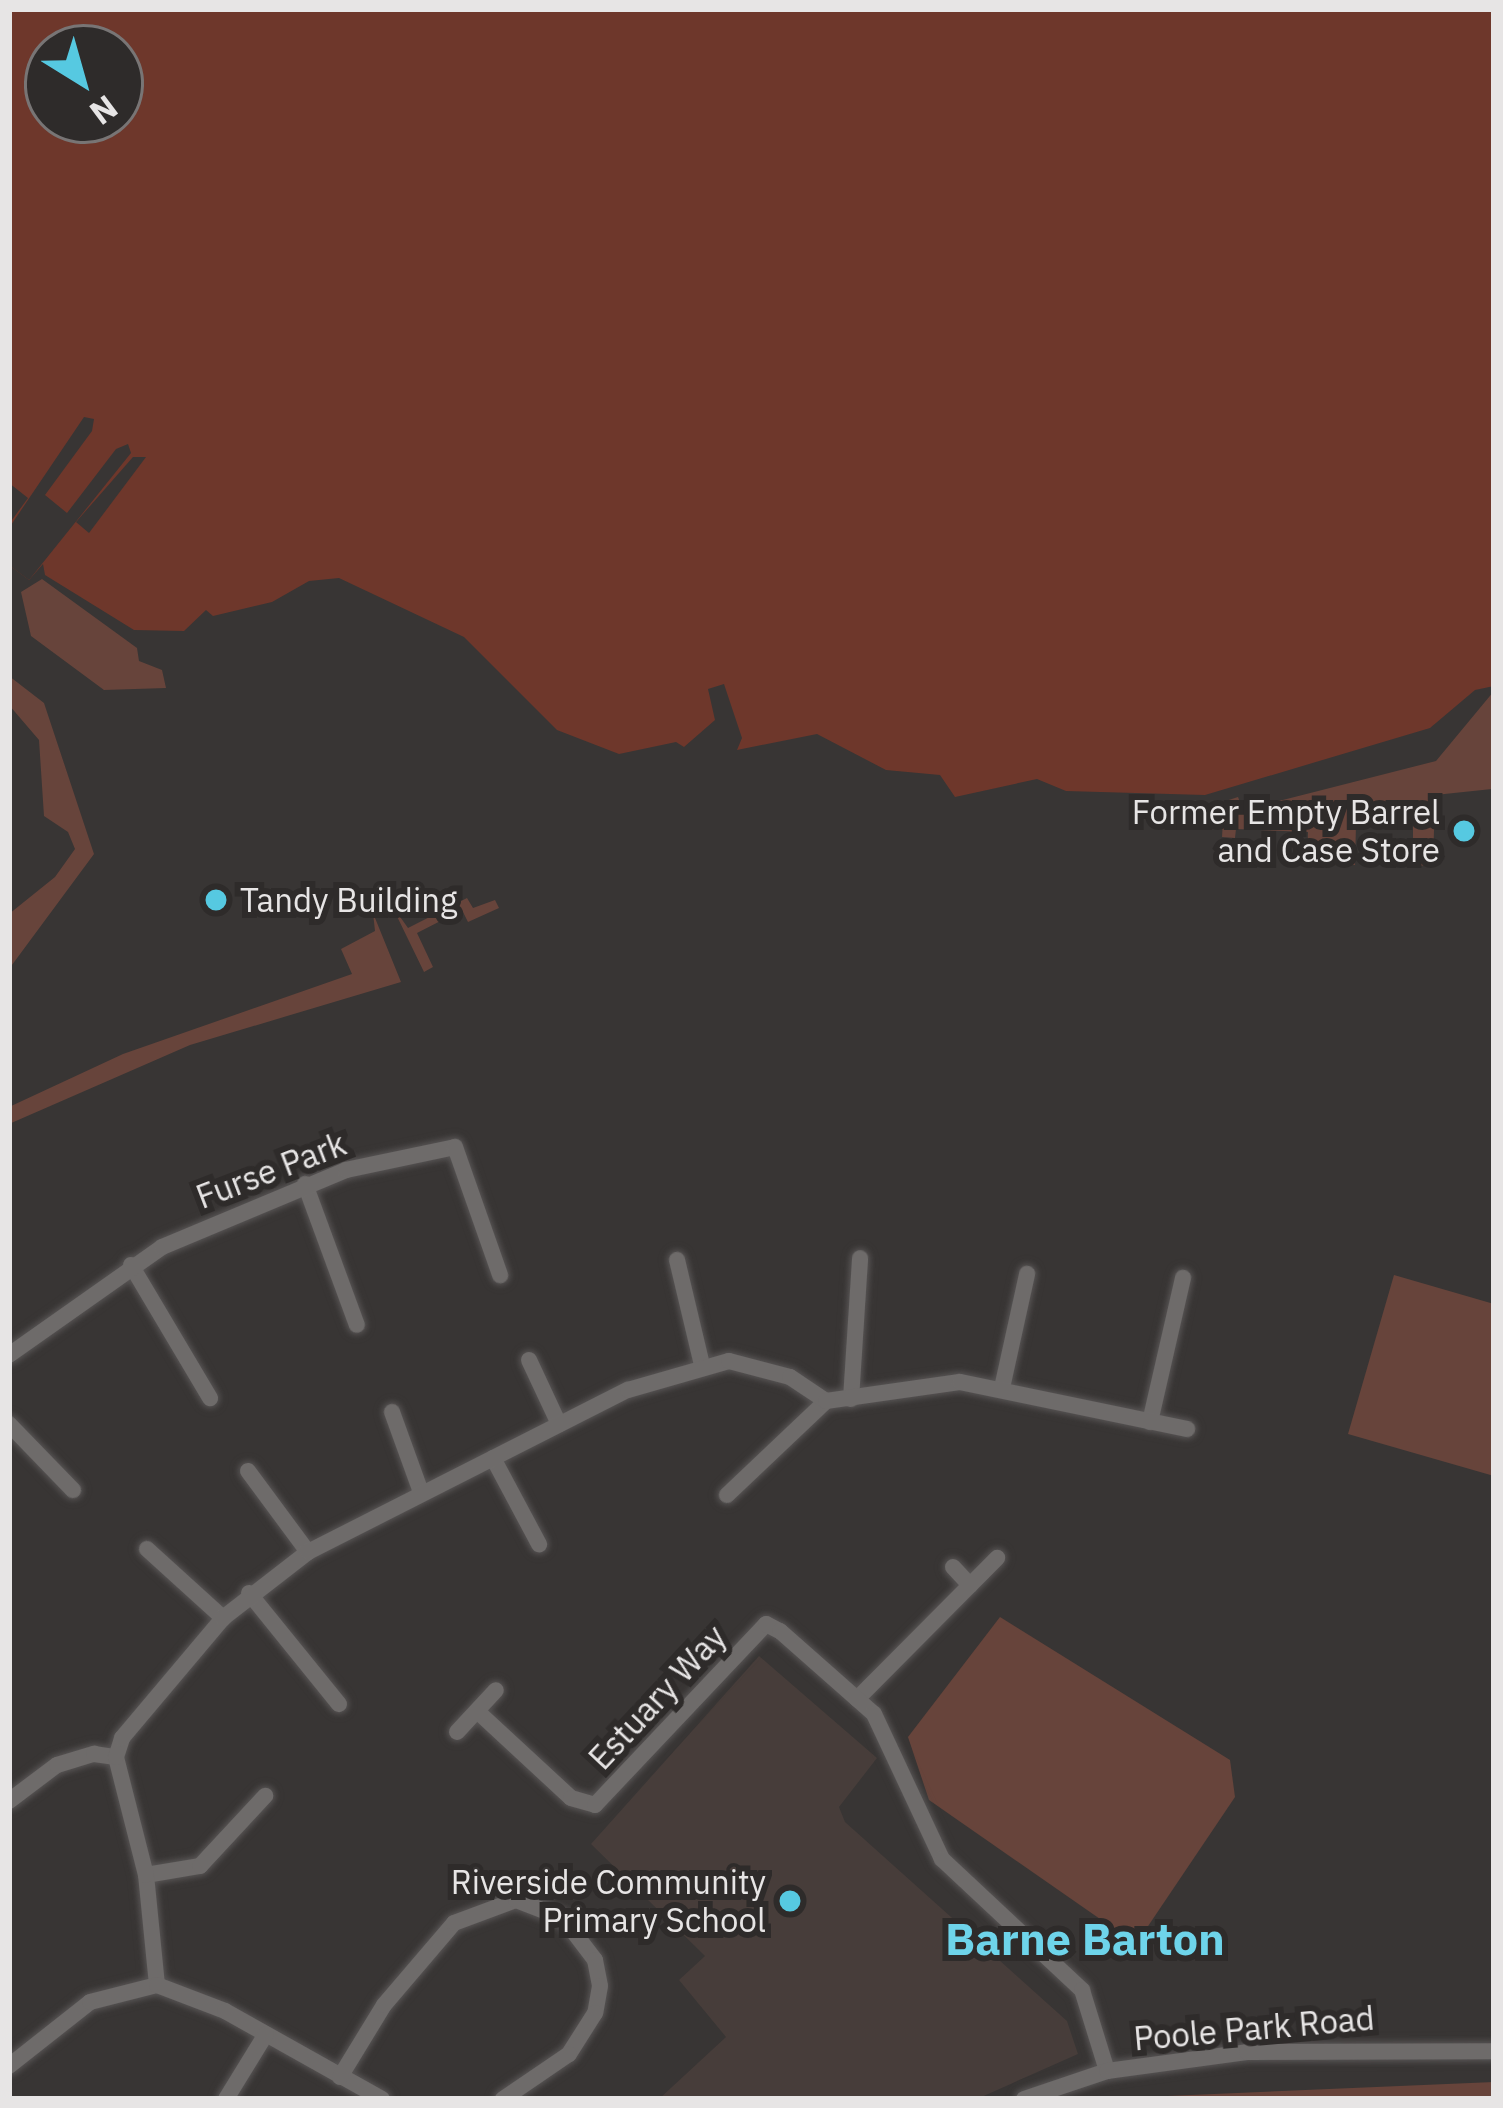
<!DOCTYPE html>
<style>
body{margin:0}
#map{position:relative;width:1503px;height:2108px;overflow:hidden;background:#383534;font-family:"IBM Plex Sans",sans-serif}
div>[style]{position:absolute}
.built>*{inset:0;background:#473d3a}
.green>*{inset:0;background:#67443b}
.water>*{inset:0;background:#6e372b}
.pier>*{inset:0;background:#383534}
.roads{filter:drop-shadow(0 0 3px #575454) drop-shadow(0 0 3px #575454)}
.minor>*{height:16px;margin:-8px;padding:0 8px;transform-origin:8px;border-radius:8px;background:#6e6b6a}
.dots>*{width:33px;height:33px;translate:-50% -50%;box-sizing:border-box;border:6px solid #2e2b2a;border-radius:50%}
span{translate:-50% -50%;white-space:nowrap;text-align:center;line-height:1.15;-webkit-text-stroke:12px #2e2b2a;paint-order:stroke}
.poi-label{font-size:33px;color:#e7e5e5}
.right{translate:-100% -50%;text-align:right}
.left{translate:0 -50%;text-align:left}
.street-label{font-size:33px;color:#e7e5e5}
.district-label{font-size:45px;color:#6ed4ea;font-weight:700}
.frame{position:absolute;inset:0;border:12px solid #e7e5e5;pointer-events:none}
.north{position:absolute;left:24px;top:24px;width:120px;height:120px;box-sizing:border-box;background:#2e2b2a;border:3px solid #787575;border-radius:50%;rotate:143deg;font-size:33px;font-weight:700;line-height:48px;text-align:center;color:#e7e5e5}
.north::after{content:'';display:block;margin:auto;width:42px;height:54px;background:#56c9e1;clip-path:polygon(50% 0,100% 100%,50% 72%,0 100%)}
</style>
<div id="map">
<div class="built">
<i style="clip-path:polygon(759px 1656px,877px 1758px,839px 1807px,845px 1822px,1067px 2021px,1078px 2054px,977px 2099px,659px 2099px,726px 2037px,679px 1980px,705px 1956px,591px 1844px)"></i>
</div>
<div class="green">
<i style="clip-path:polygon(42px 579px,137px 648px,139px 661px,162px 670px,166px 688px,104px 690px,31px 636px,21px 592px)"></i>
<i style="clip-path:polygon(9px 676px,44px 703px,94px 854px,9px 969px,9px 914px,55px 877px,75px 849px,68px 832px,44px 816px,39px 740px,9px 705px)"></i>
<i style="clip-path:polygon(1494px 691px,1494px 797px,1492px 789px,1435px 795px,1433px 865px,1413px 866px,1413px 825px,1356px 825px,1355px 865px,1307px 864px,1308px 832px,1236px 829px,1235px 838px,1222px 837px,1223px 820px,1207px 807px,1238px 797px,1243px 810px,1436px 761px)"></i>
<i style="clip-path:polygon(467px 898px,473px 908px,495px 900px,499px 908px,468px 922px,462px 910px,417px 933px,433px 967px,424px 972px,391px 904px,408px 928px)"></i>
<i style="clip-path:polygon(373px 913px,401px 982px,190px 1045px,9px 1124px,9px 1107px,123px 1054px,352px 974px,341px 949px,375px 931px)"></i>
<i style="clip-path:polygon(1394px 1275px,1494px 1304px,1494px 1476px,1348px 1434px)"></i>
<i style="clip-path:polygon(1000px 1617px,1230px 1760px,1235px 1797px,1136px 1944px,929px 1800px,908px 1737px)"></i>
<i style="clip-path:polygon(1494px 2082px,1494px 2099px,1121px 2098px)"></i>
</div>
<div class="water">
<i style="clip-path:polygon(evenodd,9px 9px,1494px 9px,1494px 686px,1475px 690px,1430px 728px,1205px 795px,1066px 791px,1037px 779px,955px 797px,940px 775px,886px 770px,817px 734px,737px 750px,742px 738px,724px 684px,708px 689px,715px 720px,684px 747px,676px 742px,619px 754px,557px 730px,464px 637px,339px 578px,309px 581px,272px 602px,213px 616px,206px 610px,184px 631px,134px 630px,45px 575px,43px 564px,29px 580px,9px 565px,9px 524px,28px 498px,9px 483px,9px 9px,48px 48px,120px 48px,120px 120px,48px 120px,48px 48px)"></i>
</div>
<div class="pier">
<i style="clip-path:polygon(84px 417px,94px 419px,92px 431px,45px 495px,67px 513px,116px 449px,128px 444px,131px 453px,29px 580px,9px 565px,9px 528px)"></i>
<i style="clip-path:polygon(133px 457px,146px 457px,89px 533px,76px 522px)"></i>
</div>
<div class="roads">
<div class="minor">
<i style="left:305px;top:1184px;width:150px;rotate:69.8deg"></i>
<i style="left:677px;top:1260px;width:108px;rotate:76.6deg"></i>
<i style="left:131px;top:1265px;width:155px;rotate:59.3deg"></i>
<i style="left:9px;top:1355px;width:187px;rotate:-35.2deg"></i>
<i style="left:162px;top:1247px;width:199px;rotate:-22.7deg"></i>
<i style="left:346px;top:1170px;width:111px;rotate:-11.9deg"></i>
<i style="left:455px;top:1147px;width:136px;rotate:70.6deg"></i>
<i style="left:529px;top:1360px;width:71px;rotate:64.9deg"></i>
<i style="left:1002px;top:1388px;width:117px;rotate:-77.6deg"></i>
<i style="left:851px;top:1399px;width:141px;rotate:-86.3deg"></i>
<i style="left:392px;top:1412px;width:85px;rotate:70.1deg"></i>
<i style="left:1150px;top:1422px;width:148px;rotate:-77.1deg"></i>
<i style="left:9px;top:1424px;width:92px;rotate:45.9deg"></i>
<i style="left:493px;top:1458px;width:98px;rotate:61.9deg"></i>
<i style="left:248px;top:1471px;width:101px;rotate:53.5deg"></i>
<i style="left:727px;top:1495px;width:137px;rotate:-43.5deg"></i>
<i style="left:147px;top:1549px;width:103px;rotate:42.2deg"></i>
<i style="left:953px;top:1567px;width:25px;rotate:47deg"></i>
<i style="left:249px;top:1593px;width:143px;rotate:51deg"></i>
<i style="left:857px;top:1699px;width:199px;rotate:-45.2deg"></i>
<i style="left:477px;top:1711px;width:128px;rotate:42.8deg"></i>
<i style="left:571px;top:1798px;width:25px;rotate:16deg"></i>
<i style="left:595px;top:1805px;width:249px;rotate:-46.6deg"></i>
<i style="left:766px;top:1624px;width:16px;rotate:27deg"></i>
<i style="left:780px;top:1631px;width:125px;rotate:41.4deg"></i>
<i style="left:874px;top:1714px;width:160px;rotate:64.9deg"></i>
<i style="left:942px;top:1859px;width:192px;rotate:43.1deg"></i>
<i style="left:1082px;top:1990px;width:85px;rotate:72.8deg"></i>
<i style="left:457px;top:1732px;width:57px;rotate:-47.1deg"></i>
<i style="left:9px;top:1801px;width:60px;rotate:-36.9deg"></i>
<i style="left:57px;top:1765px;width:39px;rotate:-17deg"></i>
<i style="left:94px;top:1754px;width:22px;rotate:8deg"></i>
<i style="left:146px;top:1875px;width:55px;rotate:-9.5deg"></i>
<i style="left:200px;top:1866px;width:96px;rotate:-47.1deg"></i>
<i style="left:157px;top:1985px;width:111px;rotate:-95.7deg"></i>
<i style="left:146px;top:1875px;width:122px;rotate:-104.3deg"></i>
<i style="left:116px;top:1757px;width:20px;rotate:-72deg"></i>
<i style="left:122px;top:1738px;width:157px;rotate:-49.9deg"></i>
<i style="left:223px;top:1618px;width:108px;rotate:-37.8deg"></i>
<i style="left:308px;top:1552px;width:359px;rotate:-26.9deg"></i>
<i style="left:628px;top:1390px;width:105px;rotate:-16deg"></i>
<i style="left:729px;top:1361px;width:63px;rotate:14.7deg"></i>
<i style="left:790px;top:1377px;width:43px;rotate:33.7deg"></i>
<i style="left:826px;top:1401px;width:135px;rotate:-8.1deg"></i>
<i style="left:960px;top:1382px;width:232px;rotate:11.7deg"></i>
<i style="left:9px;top:2066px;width:103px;rotate:-38.3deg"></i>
<i style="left:90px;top:2002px;width:69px;rotate:-14.2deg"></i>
<i style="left:157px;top:1985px;width:73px;rotate:20.9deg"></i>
<i style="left:225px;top:2011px;width:180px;rotate:29.3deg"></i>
<i style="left:340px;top:2077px;width:84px;rotate:-58.6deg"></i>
<i style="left:384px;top:2005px;width:108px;rotate:-49.5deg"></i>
<i style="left:454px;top:1923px;width:66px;rotate:-20.4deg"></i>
<i style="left:516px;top:1900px;width:50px;rotate:21deg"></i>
<i style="left:563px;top:1918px;width:53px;rotate:52.7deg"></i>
<i style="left:595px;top:1960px;width:26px;rotate:79deg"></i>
<i style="left:600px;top:1986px;width:27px;rotate:100deg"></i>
<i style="left:595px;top:2013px;width:49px;rotate:122.4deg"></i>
<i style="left:569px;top:2054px;width:80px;rotate:145.7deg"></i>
<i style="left:226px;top:2099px;width:76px;rotate:-58.4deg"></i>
<i style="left:1024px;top:2099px;width:88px;rotate:-18.6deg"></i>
<i style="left:1107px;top:2071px;width:141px;rotate:-7.7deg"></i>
<i style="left:1247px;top:2052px;width:247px;rotate:-0.2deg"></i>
</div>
</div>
<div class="dots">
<i style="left:1464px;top:831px;background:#56c9e1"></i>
<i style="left:216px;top:900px;background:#56c9e1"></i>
<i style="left:790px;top:1901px;background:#56c9e1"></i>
</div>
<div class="poi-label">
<span class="right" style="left:1440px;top:831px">Former Empty Barrel<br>and Case Store</span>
<span class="left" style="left:240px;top:900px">Tandy Building</span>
<span class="right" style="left:766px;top:1901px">Riverside Community<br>Primary School</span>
</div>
<div class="street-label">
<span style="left:271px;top:1170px;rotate:-21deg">Furse Park</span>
<span style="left:657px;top:1697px;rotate:-47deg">Estuary Way</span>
<span style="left:1254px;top:2028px;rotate:-5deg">Poole Park Road</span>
</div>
<div class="district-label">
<span style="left:1085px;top:1939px">Barne Barton</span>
</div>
<div class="frame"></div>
<div class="north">N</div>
</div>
